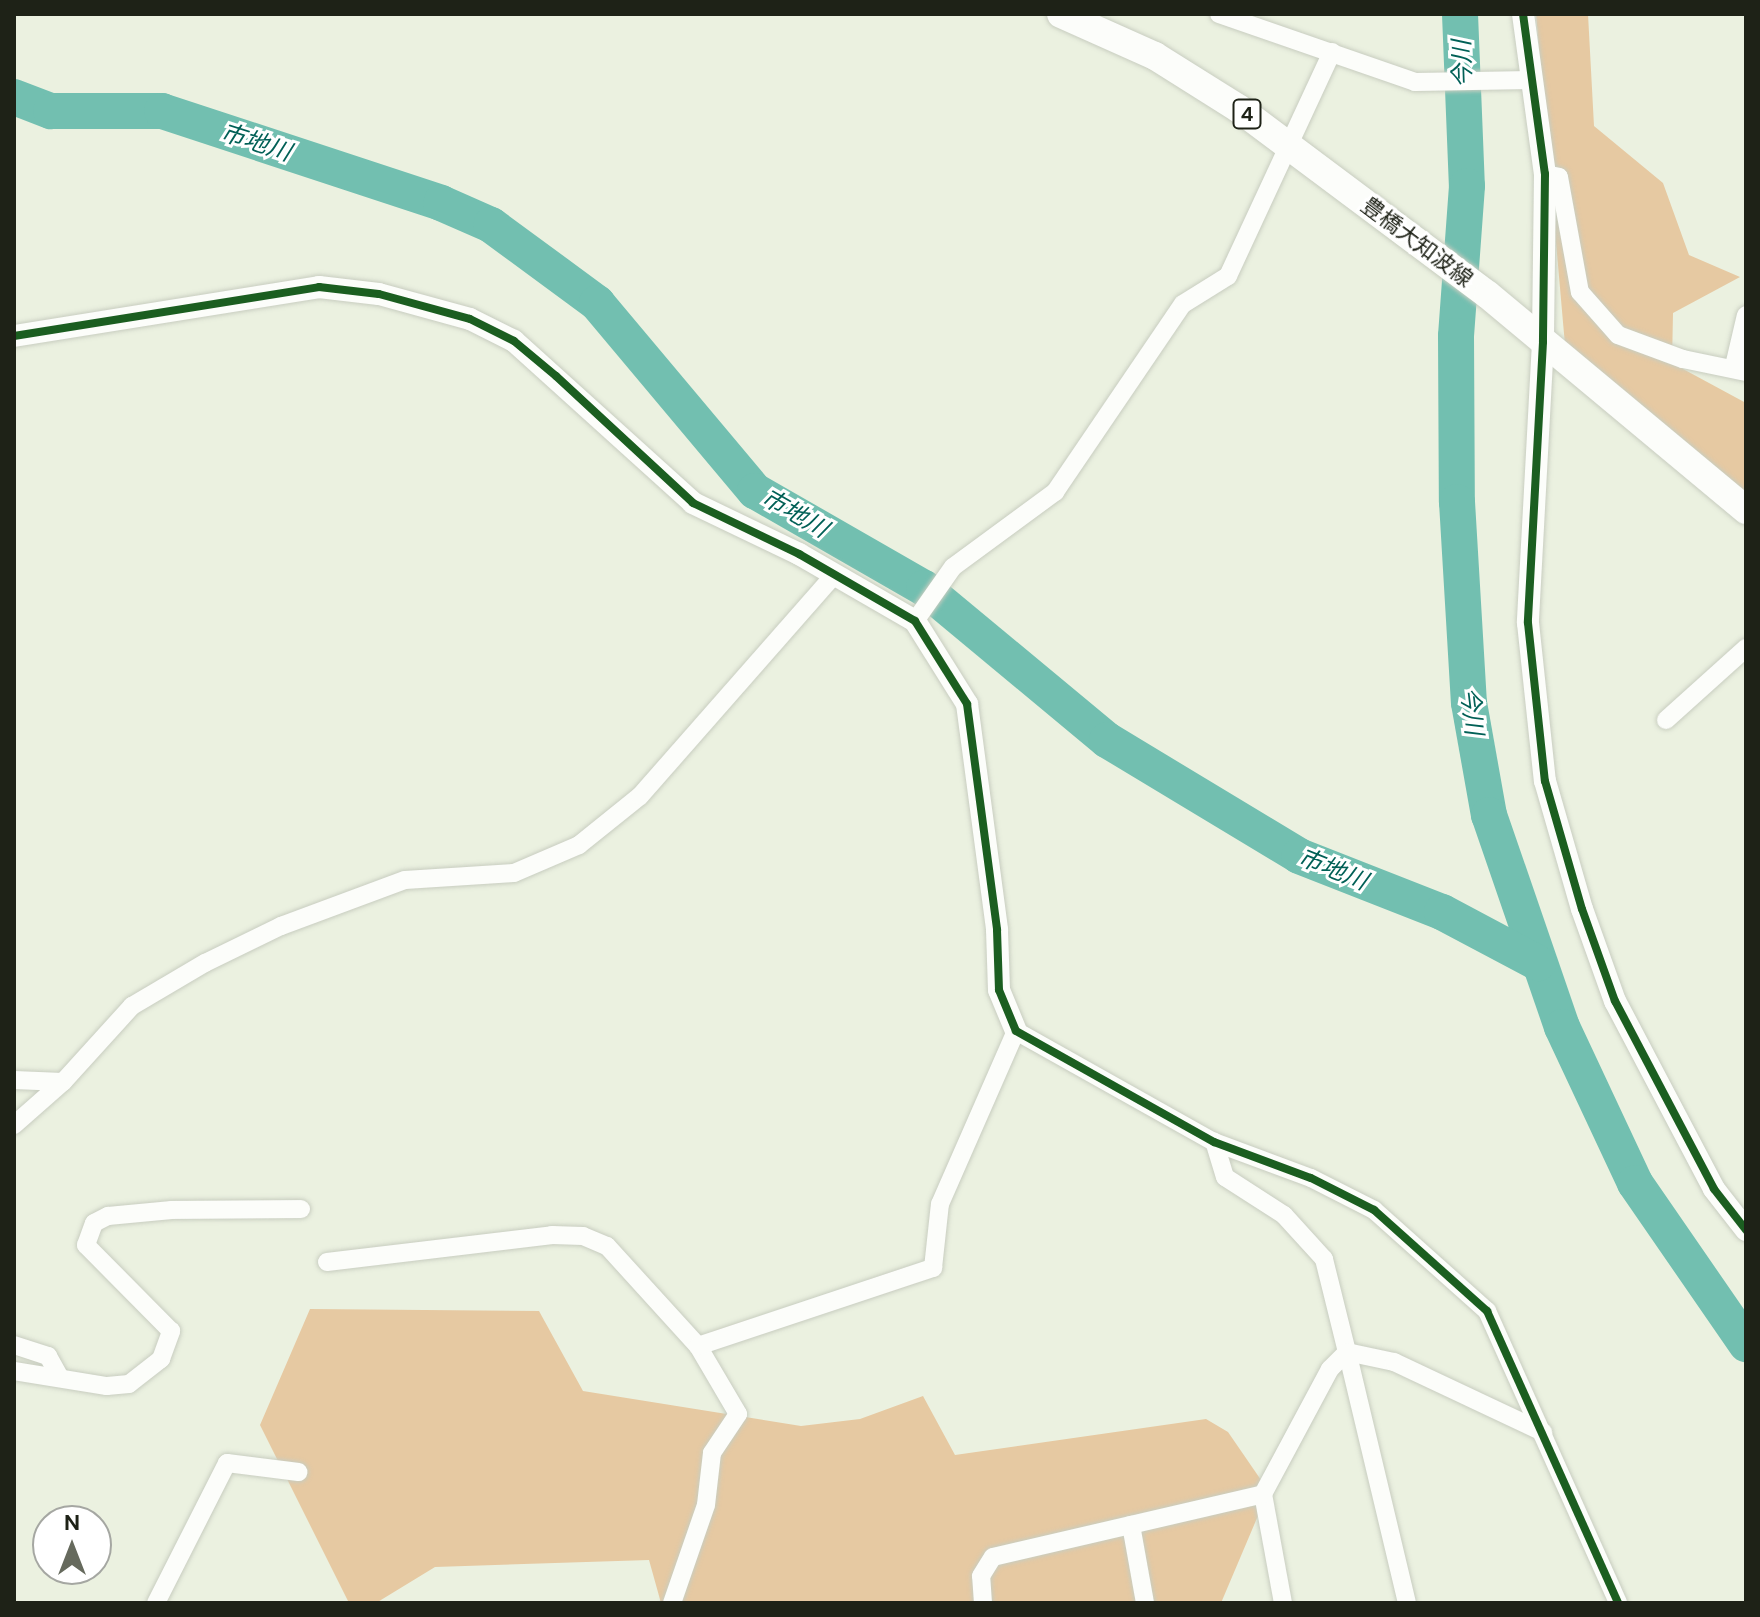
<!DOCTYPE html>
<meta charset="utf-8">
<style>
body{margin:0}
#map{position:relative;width:1760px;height:1617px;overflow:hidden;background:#ebf1e0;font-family:"DM Sans","Noto Sans JP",sans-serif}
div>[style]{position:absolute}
.forest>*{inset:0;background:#e6c9a2}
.river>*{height:36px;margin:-18px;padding:0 18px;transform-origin:18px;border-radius:18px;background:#72bfb0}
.roads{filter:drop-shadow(0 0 2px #c8cdc0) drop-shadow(0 0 2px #c8cdc0)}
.minor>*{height:18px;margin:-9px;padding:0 9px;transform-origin:9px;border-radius:9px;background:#fcfdfa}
.tertiary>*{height:22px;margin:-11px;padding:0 11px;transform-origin:11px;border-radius:11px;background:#fcfdfa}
.primary>*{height:28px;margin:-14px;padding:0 14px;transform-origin:14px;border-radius:14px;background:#fcfdfa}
.cycleway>*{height:8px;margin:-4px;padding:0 4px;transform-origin:4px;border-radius:4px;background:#1b5e20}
span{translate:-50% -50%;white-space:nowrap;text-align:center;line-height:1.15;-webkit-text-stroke:6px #fff;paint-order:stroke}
.shield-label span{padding:2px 6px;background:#fff;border:2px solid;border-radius:6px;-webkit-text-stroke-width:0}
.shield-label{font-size:20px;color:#1e2217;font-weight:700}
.street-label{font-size:22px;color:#1e2217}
.water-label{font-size:24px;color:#016056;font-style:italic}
.frame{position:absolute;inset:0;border:16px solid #1e2217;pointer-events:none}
.north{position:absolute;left:32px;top:1505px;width:80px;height:80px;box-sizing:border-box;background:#fff;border:2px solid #a5a7a2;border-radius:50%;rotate:0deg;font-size:22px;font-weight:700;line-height:32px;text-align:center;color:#1e2217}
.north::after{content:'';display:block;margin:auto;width:28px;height:36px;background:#666a5d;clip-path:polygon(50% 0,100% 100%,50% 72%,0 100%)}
</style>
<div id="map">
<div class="forest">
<i style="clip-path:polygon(1536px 14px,1588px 14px,1594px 126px,1663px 183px,1689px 255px,1740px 277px,1673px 313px,1672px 363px,1746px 403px,1746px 492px,1565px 345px)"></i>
<i style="clip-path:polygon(310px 1309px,539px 1311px,583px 1391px,801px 1426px,860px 1419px,923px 1396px,955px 1455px,1206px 1419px,1228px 1432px,1261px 1480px,1260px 1511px,1221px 1603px,661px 1603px,649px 1560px,435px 1567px,376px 1603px,349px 1603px,260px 1425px)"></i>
</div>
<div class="river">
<i style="left:1460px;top:14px;width:172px;rotate:87.7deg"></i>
<i style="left:1467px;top:186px;width:150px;rotate:94.2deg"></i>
<i style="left:1456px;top:336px;width:166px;rotate:89.7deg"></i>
<i style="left:1457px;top:502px;width:201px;rotate:86.6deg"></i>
<i style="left:1469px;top:703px;width:114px;rotate:79.9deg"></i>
<i style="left:1489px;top:815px;width:224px;rotate:71deg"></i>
<i style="left:1562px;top:1027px;width:172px;rotate:64.9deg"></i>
<i style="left:1635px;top:1183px;width:196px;rotate:55.4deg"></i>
<i style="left:14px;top:97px;width:40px;rotate:21deg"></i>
<i style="left:51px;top:111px;width:111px"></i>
<i style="left:162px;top:111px;width:294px;rotate:18.2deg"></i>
<i style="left:441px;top:203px;width:55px;rotate:23.7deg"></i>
<i style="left:491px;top:225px;width:132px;rotate:36.3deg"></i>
<i style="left:597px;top:303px;width:246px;rotate:50deg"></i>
<i style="left:755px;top:491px;width:195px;rotate:29.9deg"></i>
<i style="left:924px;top:588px;width:238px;rotate:39.7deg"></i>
<i style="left:1107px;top:740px;width:224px;rotate:31.1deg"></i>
<i style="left:1299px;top:856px;width:154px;rotate:21.4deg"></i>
<i style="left:1442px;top:912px;width:109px;rotate:28deg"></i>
</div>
<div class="roads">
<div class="minor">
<i style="left:1219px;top:14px;width:207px;rotate:19.1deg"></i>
<i style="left:1415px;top:82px;width:116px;rotate:-1deg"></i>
<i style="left:1545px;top:174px;width:14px;rotate:12deg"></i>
<i style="left:1559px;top:177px;width:117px;rotate:79.7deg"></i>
<i style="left:1580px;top:292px;width:57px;rotate:48.5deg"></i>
<i style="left:1618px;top:335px;width:69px;rotate:20.3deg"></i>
<i style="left:1683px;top:359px;width:64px;rotate:11.7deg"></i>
<i style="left:1734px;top:366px;width:52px;rotate:-76.8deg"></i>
<i style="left:915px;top:621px;width:66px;rotate:-54.9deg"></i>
<i style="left:953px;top:567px;width:127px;rotate:-36.3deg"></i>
<i style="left:1055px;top:492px;width:227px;rotate:-55.8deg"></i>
<i style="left:1183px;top:304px;width:53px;rotate:-31.9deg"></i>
<i style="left:1228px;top:276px;width:247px;rotate:-65.1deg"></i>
<i style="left:1666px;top:720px;width:108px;rotate:-42deg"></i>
<i style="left:14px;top:1080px;width:49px;rotate:2.3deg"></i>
<i style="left:14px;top:1125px;width:65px;rotate:-41.3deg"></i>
<i style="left:63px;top:1082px;width:103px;rotate:-47.8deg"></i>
<i style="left:132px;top:1006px;width:85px;rotate:-30.5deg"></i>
<i style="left:205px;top:963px;width:85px;rotate:-26deg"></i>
<i style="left:281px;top:926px;width:132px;rotate:-20.4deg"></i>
<i style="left:405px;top:880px;width:109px;rotate:-3.7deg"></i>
<i style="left:514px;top:873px;width:71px;rotate:-23.3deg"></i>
<i style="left:579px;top:845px;width:78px;rotate:-38.8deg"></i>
<i style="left:640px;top:796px;width:295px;rotate:-48.7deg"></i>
<i style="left:327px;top:1262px;width:227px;rotate:-6.8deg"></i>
<i style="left:552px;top:1235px;width:31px;rotate:2deg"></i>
<i style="left:583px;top:1236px;width:26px;rotate:23deg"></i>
<i style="left:607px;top:1246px;width:135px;rotate:47.7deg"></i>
<i style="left:698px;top:1346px;width:79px;rotate:59.5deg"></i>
<i style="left:738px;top:1414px;width:47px;rotate:123.7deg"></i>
<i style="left:712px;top:1453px;width:52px;rotate:96.6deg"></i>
<i style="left:706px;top:1505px;width:104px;rotate:109.1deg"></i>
<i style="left:14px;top:1345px;width:36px;rotate:18deg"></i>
<i style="left:48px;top:1356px;width:25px;rotate:61deg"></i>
<i style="left:698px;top:1346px;width:248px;rotate:-18.4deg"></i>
<i style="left:933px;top:1268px;width:64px;rotate:-83.8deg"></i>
<i style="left:940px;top:1204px;width:189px;rotate:-66.3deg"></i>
<i style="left:1016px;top:1031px;width:227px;rotate:29.3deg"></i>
<i style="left:1214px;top:1142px;width:103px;rotate:20.4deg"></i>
<i style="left:1311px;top:1178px;width:71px;rotate:26.9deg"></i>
<i style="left:1374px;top:1210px;width:152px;rotate:41.8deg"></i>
<i style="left:1487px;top:1311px;width:320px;rotate:65.8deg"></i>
<i style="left:14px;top:1371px;width:94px;rotate:9.2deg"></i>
<i style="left:107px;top:1386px;width:22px;rotate:-5deg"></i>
<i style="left:129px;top:1384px;width:41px;rotate:-38deg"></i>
<i style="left:161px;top:1359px;width:30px;rotate:-70deg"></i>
<i style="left:171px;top:1331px;width:121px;rotate:-134.7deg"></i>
<i style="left:86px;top:1245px;width:23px;rotate:-70deg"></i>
<i style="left:94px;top:1223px;width:16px;rotate:-27deg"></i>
<i style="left:108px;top:1216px;width:64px;rotate:-5.4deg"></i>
<i style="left:172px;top:1210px;width:129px;rotate:-0.4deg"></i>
<i style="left:1263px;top:1494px;width:111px;rotate:79.6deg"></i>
<i style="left:1131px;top:1525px;width:79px;rotate:79.8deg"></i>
<i style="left:156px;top:1603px;width:157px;rotate:-63.1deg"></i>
<i style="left:227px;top:1463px;width:72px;rotate:7.2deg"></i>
<i style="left:983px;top:1603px;width:27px;rotate:-94deg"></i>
<i style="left:981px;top:1576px;width:22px;rotate:-58deg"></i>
<i style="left:993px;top:1557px;width:277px;rotate:-13.1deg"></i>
<i style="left:1263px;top:1494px;width:142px;rotate:-61.8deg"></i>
<i style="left:1330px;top:1369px;width:24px;rotate:-45deg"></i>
<i style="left:1347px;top:1352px;width:96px;rotate:-103.9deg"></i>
<i style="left:1324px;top:1259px;width:59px;rotate:-132.3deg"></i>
<i style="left:1284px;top:1215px;width:70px;rotate:-147.2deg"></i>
<i style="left:1225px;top:1177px;width:37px;rotate:-107deg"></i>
<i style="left:1407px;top:1603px;width:258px;rotate:-103.4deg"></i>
<i style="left:1347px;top:1352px;width:48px;rotate:12deg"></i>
<i style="left:1394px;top:1362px;width:165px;rotate:25.2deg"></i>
</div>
<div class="tertiary">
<i style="left:1523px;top:14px;width:162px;rotate:82.2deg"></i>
<i style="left:1545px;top:174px;width:168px;rotate:90.7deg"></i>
<i style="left:1543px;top:342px;width:281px;rotate:93.1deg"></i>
<i style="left:1528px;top:623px;width:159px;rotate:83.9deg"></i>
<i style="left:1545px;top:781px;width:133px;rotate:73.9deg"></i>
<i style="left:1582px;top:909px;width:98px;rotate:70.3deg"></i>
<i style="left:1615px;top:1001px;width:212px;rotate:62.2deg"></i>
<i style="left:1714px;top:1189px;width:52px;rotate:52deg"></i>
<i style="left:14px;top:336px;width:309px;rotate:-9.1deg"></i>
<i style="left:319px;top:287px;width:60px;rotate:6.7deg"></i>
<i style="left:379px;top:294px;width:94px;rotate:15.4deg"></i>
<i style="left:470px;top:319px;width:49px;rotate:26.6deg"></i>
<i style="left:514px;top:341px;width:241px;rotate:42.1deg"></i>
<i style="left:693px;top:503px;width:118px;rotate:25.7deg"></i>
<i style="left:799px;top:554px;width:134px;rotate:30deg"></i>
<i style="left:915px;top:621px;width:98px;rotate:57.9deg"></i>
<i style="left:967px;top:704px;width:228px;rotate:82.4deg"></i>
<i style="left:997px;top:930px;width:60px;rotate:88.1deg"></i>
<i style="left:999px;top:990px;width:44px;rotate:67.5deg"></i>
</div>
<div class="primary">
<i style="left:1061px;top:14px;width:103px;rotate:24.1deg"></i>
<i style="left:1155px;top:56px;width:98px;rotate:32.1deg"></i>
<i style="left:1238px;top:108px;width:312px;rotate:36.8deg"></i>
<i style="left:1488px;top:295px;width:336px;rotate:39.8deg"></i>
</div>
</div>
<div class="cycleway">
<i style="left:1523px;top:14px;width:162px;rotate:82.2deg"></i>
<i style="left:1545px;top:174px;width:168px;rotate:90.7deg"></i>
<i style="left:1543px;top:342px;width:281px;rotate:93.1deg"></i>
<i style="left:1528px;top:623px;width:159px;rotate:83.9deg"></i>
<i style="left:1545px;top:781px;width:133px;rotate:73.9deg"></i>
<i style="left:1582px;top:909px;width:98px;rotate:70.3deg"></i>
<i style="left:1615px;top:1001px;width:212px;rotate:62.2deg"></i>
<i style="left:1714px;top:1189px;width:52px;rotate:52deg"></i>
<i style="left:14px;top:336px;width:309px;rotate:-9.1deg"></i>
<i style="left:319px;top:287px;width:60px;rotate:6.7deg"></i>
<i style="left:379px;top:294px;width:94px;rotate:15.4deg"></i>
<i style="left:470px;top:319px;width:49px;rotate:26.6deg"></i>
<i style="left:514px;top:341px;width:55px;rotate:39.8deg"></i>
<i style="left:556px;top:376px;width:187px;rotate:42.8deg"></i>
<i style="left:693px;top:503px;width:118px;rotate:25.7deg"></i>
<i style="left:799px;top:554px;width:134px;rotate:30deg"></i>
<i style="left:915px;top:621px;width:98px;rotate:57.9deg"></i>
<i style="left:967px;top:704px;width:228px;rotate:82.4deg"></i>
<i style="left:997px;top:930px;width:60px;rotate:88.1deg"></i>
<i style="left:999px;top:990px;width:44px;rotate:67.5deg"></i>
<i style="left:1016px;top:1031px;width:227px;rotate:29.3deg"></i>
<i style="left:1214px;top:1142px;width:103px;rotate:20.4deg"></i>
<i style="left:1311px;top:1178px;width:71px;rotate:26.9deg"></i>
<i style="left:1374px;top:1210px;width:152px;rotate:41.8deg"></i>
<i style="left:1487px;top:1311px;width:320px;rotate:65.8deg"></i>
</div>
<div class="shield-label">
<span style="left:1247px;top:114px">4</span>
</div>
<div class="street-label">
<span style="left:1417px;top:242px;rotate:37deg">豊橋大知波線</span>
</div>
<div class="water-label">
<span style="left:1462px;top:64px;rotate:-92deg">今川</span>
<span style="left:256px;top:142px;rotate:18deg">市地川</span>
<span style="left:795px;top:513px;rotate:30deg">市地川</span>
<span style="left:1472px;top:711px;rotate:83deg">今川</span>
<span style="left:1333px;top:869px;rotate:22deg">市地川</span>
</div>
<div class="frame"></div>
<div class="north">N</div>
</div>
